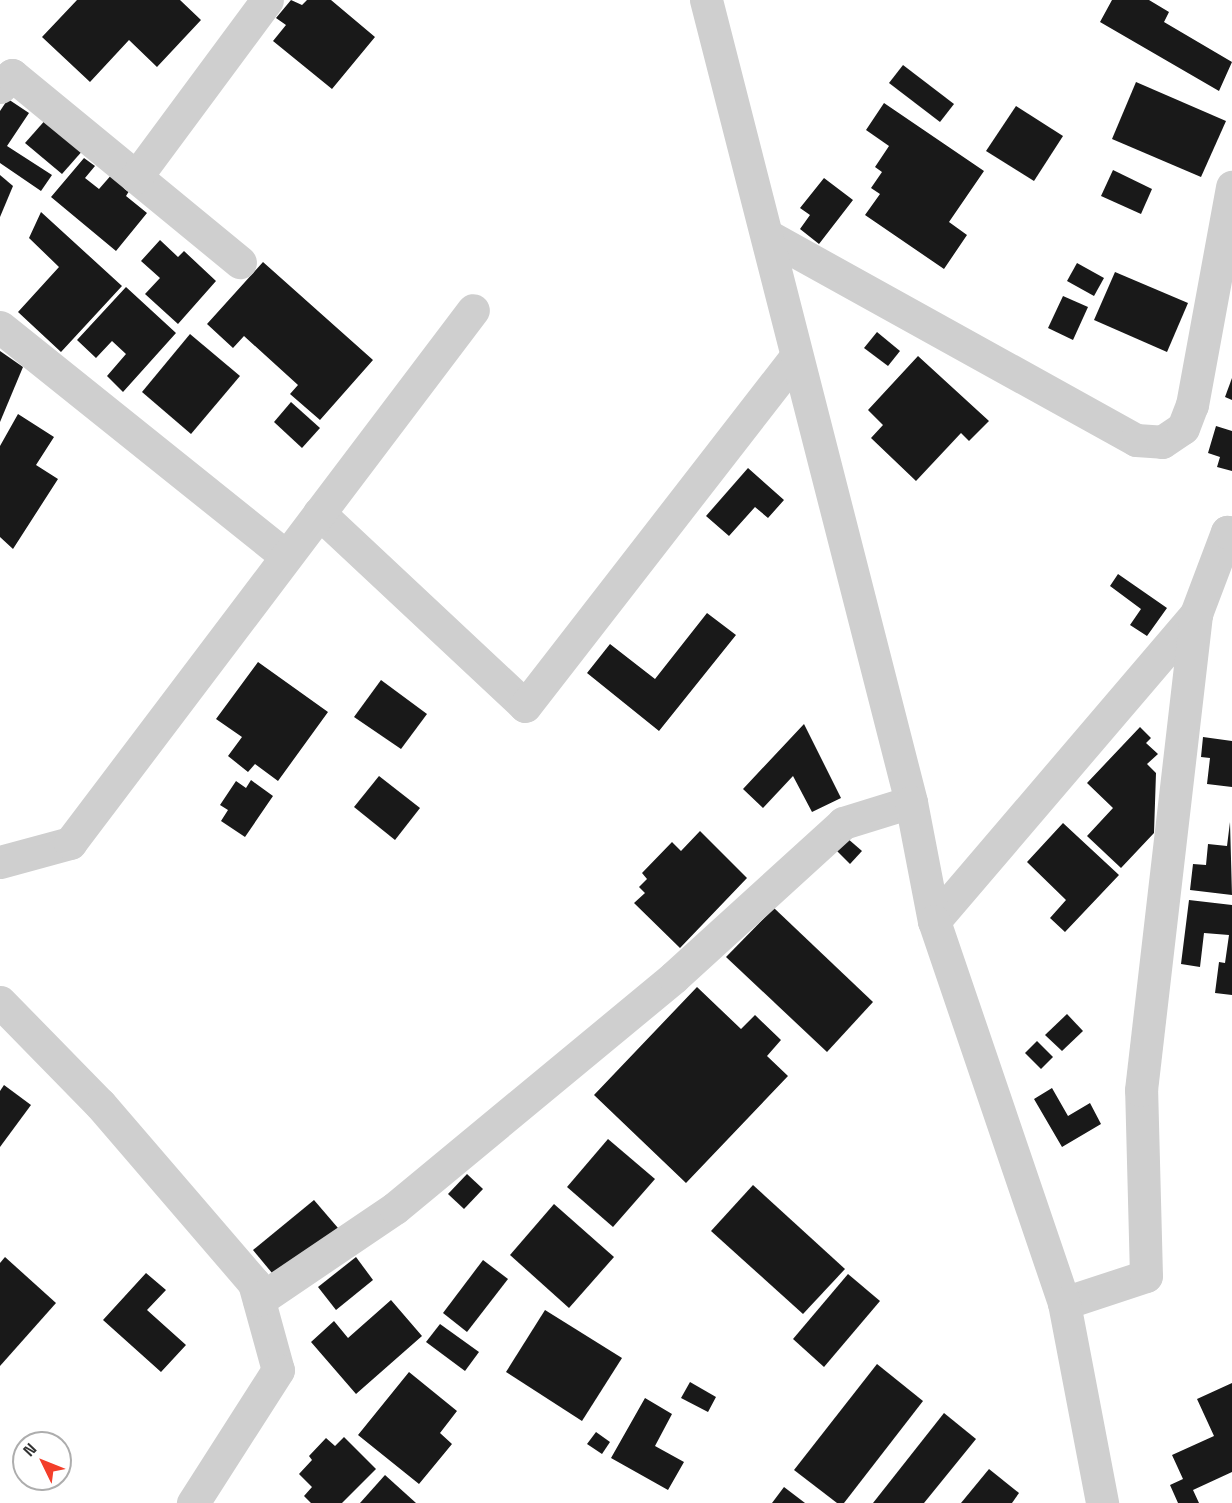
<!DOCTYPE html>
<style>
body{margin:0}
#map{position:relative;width:1232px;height:1503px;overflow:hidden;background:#fff;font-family:"Space Grotesk",sans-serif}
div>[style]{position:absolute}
.building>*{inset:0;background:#191919}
.minor>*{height:33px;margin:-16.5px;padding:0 16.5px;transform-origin:16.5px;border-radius:16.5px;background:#cfcfcf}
.tertiary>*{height:33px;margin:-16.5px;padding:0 16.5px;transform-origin:16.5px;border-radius:16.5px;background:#cfcfcf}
span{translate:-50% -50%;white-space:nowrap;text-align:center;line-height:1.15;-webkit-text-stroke:6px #fff;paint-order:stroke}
.north{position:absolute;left:12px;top:1431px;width:60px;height:60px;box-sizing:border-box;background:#fff;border:2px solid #adadad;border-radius:50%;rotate:313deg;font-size:16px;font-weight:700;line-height:24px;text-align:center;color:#323232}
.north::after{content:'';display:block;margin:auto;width:21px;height:27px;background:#f33e2a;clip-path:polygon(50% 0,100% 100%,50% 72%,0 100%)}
</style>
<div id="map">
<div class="building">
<i style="clip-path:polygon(77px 0,180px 0,201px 20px,157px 67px,129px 40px,90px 82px,42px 37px)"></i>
<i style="clip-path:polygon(291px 0,302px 5px,307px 0,331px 0,375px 37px,332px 89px,273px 41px,286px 25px,276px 18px)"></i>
<i style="clip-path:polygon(1112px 0,1149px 0,1169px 12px,1164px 22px,1232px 62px,1219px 91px,1100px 22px)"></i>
<i style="clip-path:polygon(903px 65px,954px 104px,940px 122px,889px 83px)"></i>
<i style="clip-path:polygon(1136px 82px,1226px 121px,1201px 177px,1112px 139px)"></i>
<i style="clip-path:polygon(8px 99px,29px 113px,7px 146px,52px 175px,41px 191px,0 163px,0 111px)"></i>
<i style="clip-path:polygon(884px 103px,984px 171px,949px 222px,967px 235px,944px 269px,865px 215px,880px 194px,871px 188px,882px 172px,875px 167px,889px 146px,866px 130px)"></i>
<i style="clip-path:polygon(1016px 106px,1063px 136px,1034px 181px,986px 151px)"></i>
<i style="clip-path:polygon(48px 117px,84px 149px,62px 174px,25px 143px)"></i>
<i style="clip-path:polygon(84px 158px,95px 166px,85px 178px,99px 189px,113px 173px,131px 188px,126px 196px,147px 213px,116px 251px,51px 197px)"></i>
<i style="clip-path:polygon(1113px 170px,1152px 189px,1141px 214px,1101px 196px)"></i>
<i style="clip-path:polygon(0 175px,13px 186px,0 217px)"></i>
<i style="clip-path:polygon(824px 178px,853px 200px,819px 244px,800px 229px,810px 215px,800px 208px)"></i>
<i style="clip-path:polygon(41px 212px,122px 286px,61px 352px,18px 312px,59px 267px,29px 238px)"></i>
<i style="clip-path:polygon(160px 240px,178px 257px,184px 251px,216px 281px,178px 324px,145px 294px,160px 278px,141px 261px)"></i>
<i style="clip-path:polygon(263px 262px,373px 360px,320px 420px,290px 394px,298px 385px,244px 336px,233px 348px,207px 324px)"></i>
<i style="clip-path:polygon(1077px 263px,1104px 278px,1094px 296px,1067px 281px)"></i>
<i style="clip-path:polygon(1115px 272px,1188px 303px,1167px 352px,1094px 320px)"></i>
<i style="clip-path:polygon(126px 287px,176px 333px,123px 392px,107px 376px,126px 354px,112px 341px,96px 358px,77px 340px)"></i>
<i style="clip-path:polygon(1063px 296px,1088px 307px,1073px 340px,1048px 328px)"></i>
<i style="clip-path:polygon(877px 332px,900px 351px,888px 366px,864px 348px)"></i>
<i style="clip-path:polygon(190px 334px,240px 376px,191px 434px,142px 392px)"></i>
<i style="clip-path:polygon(0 351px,23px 367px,0 422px)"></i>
<i style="clip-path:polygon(918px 356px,989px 421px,969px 441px,961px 433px,916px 481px,871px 438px,883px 425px,868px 410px)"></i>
<i style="clip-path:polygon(1232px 378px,1232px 400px,1225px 397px)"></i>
<i style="clip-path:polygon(291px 402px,320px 428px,302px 448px,274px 422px)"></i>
<i style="clip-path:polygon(18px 414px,54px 437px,36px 465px,58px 479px,13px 549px,0 537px,0 446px)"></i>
<i style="clip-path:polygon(1216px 426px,1232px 431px,1232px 471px,1217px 467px,1220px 457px,1208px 453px)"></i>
<i style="clip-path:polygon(748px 468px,784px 500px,768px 518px,755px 507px,729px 536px,706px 516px)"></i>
<i style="clip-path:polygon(1118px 574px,1167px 608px,1147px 636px,1130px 625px,1141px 609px,1110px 586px)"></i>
<i style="clip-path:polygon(707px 613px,736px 635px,659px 731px,587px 673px,610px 644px,655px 679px)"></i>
<i style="clip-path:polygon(258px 662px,328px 712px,278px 781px,255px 764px,248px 772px,228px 756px,242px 737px,216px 719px)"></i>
<i style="clip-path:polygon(381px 680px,427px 714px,401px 749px,354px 717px)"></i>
<i style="clip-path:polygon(804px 724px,841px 798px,812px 812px,793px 776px,763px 808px,743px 789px)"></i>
<i style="clip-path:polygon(1140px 727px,1151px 738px,1146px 743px,1158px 754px,1147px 764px,1156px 773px,1154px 833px,1121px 868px,1087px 836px,1113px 808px,1087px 783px)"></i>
<i style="clip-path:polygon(1203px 737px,1232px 741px,1232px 787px,1207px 784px,1210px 758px,1201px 757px)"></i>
<i style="clip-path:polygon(379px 776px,420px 808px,395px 840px,354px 807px)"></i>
<i style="clip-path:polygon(251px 780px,273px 796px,245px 837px,221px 821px,228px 810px,220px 805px,236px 781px,246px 788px)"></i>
<i style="clip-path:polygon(1230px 822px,1232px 895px,1190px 890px,1193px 864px,1206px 865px,1208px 844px,1227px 846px)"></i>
<i style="clip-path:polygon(1063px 823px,1119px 875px,1065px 932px,1050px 918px,1066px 900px,1027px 862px)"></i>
<i style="clip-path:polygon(700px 831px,747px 878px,680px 948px,634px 903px,645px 893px,639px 887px,647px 879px,642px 873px,672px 842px,681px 851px)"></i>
<i style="clip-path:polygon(847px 838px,862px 851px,850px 864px,836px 850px)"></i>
<i style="clip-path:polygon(1189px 900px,1232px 905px,1232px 995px,1215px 993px,1219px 962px,1225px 963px,1229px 935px,1204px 933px,1200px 967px,1181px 964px)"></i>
<i style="clip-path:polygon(774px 908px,873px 1002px,827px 1052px,726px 957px)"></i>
<i style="clip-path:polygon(697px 987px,741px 1029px,755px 1015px,781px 1040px,767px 1056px,788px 1076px,686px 1183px,594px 1095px)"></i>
<i style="clip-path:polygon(1067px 1014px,1083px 1031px,1062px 1051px,1045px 1035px)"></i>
<i style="clip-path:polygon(1037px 1041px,1053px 1057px,1041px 1069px,1025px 1053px)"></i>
<i style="clip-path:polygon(4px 1085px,31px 1105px,0 1147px,0 1091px)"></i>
<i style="clip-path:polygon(1052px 1088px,1068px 1116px,1090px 1103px,1101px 1124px,1062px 1147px,1034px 1099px)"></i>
<i style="clip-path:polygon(608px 1139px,655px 1179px,613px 1227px,567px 1187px)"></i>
<i style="clip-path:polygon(467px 1174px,483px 1189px,464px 1209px,448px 1194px)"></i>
<i style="clip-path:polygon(753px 1185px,845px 1269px,803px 1314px,711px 1231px)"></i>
<i style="clip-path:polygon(314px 1200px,338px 1228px,277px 1279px,253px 1250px)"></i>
<i style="clip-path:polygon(554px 1204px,614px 1257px,569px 1308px,510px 1255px)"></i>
<i style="clip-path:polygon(5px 1257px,56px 1303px,0 1366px,0 1263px)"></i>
<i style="clip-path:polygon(356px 1257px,373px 1280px,336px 1310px,318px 1287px)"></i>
<i style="clip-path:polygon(483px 1260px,508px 1279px,467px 1332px,443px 1313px)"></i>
<i style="clip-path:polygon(146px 1273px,166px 1290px,147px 1310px,186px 1345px,161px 1372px,103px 1320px)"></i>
<i style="clip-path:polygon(848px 1274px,880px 1301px,824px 1367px,793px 1339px)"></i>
<i style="clip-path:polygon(391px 1300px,422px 1336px,356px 1394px,311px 1342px,334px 1321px,348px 1338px)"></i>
<i style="clip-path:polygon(545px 1310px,622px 1358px,582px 1421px,506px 1372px)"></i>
<i style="clip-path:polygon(440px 1324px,479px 1352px,465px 1371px,426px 1342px)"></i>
<i style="clip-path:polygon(877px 1364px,923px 1401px,844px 1503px,837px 1503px,794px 1470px)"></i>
<i style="clip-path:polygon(409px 1372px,457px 1411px,440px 1433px,452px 1444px,419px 1484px,358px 1435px)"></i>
<i style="clip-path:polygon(690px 1382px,716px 1397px,708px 1412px,681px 1398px)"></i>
<i style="clip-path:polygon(1232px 1383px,1232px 1472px,1193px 1490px,1199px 1503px,1178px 1503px,1170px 1485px,1183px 1479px,1172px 1455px,1214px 1436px,1197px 1399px)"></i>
<i style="clip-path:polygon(645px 1398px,672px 1414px,655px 1446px,684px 1462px,668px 1490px,611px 1458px)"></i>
<i style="clip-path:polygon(944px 1413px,976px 1439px,924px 1503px,873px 1503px)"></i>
<i style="clip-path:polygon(596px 1432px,610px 1442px,602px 1454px,587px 1444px)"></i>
<i style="clip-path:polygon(344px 1437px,376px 1469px,342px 1503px,311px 1503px,304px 1496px,312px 1487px,299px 1474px,312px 1460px,309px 1456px,326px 1438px,335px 1446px)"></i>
<i style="clip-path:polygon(989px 1469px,1019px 1493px,1012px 1503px,961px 1503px)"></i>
<i style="clip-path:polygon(385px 1475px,416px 1503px,360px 1503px)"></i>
<i style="clip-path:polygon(784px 1487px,805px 1503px,772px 1503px)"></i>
</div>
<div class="minor">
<i style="left:0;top:87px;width:17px;rotate:-45deg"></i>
<i style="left:12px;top:75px;width:295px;rotate:39.4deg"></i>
<i style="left:136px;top:177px;width:220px;rotate:-53.5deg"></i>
<i style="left:768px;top:236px;width:421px;rotate:29deg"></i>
<i style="left:1136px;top:440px;width:26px;rotate:4deg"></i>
<i style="left:1162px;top:442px;width:25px;rotate:-34deg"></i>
<i style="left:1183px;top:428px;width:25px;rotate:-69deg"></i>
<i style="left:1192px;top:405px;width:222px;rotate:-79.6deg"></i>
<i style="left:0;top:327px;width:366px;rotate:38.7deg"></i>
<i style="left:319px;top:513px;width:282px;rotate:43.1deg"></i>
<i style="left:525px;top:706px;width:440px;rotate:-52.2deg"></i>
<i style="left:0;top:862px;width:73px;rotate:-15.2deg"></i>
<i style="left:70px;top:843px;width:668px;rotate:-52.91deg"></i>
<i style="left:934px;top:921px;width:404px;rotate:-49.5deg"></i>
<i style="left:1196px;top:614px;width:88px;rotate:-69.3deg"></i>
<i style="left:1227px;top:532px;width:5px;rotate:22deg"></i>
<i style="left:0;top:1002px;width:143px;rotate:45.6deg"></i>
<i style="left:100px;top:1104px;width:236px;rotate:49.3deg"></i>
<i style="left:254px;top:1283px;width:90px;rotate:74.6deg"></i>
<i style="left:278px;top:1370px;width:158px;rotate:122.6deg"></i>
<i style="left:259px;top:1300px;width:164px;rotate:-34.1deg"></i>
<i style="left:395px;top:1208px;width:362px;rotate:-39.6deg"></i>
<i style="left:674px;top:977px;width:229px;rotate:-42.3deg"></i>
<i style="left:843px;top:823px;width:71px;rotate:-17.2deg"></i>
<i style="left:1064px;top:1303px;width:86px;rotate:-18.2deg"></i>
<i style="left:1146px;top:1276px;width:186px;rotate:-91.5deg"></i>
<i style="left:1141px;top:1090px;width:479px;rotate:-83.4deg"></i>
</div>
<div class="tertiary">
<i style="left:706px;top:0;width:828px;rotate:75.66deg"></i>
<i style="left:911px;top:802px;width:121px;rotate:79.1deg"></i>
<i style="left:934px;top:921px;width:404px;rotate:71.2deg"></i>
<i style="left:1064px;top:1303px;width:204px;rotate:79.2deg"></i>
</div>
<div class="north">N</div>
</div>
